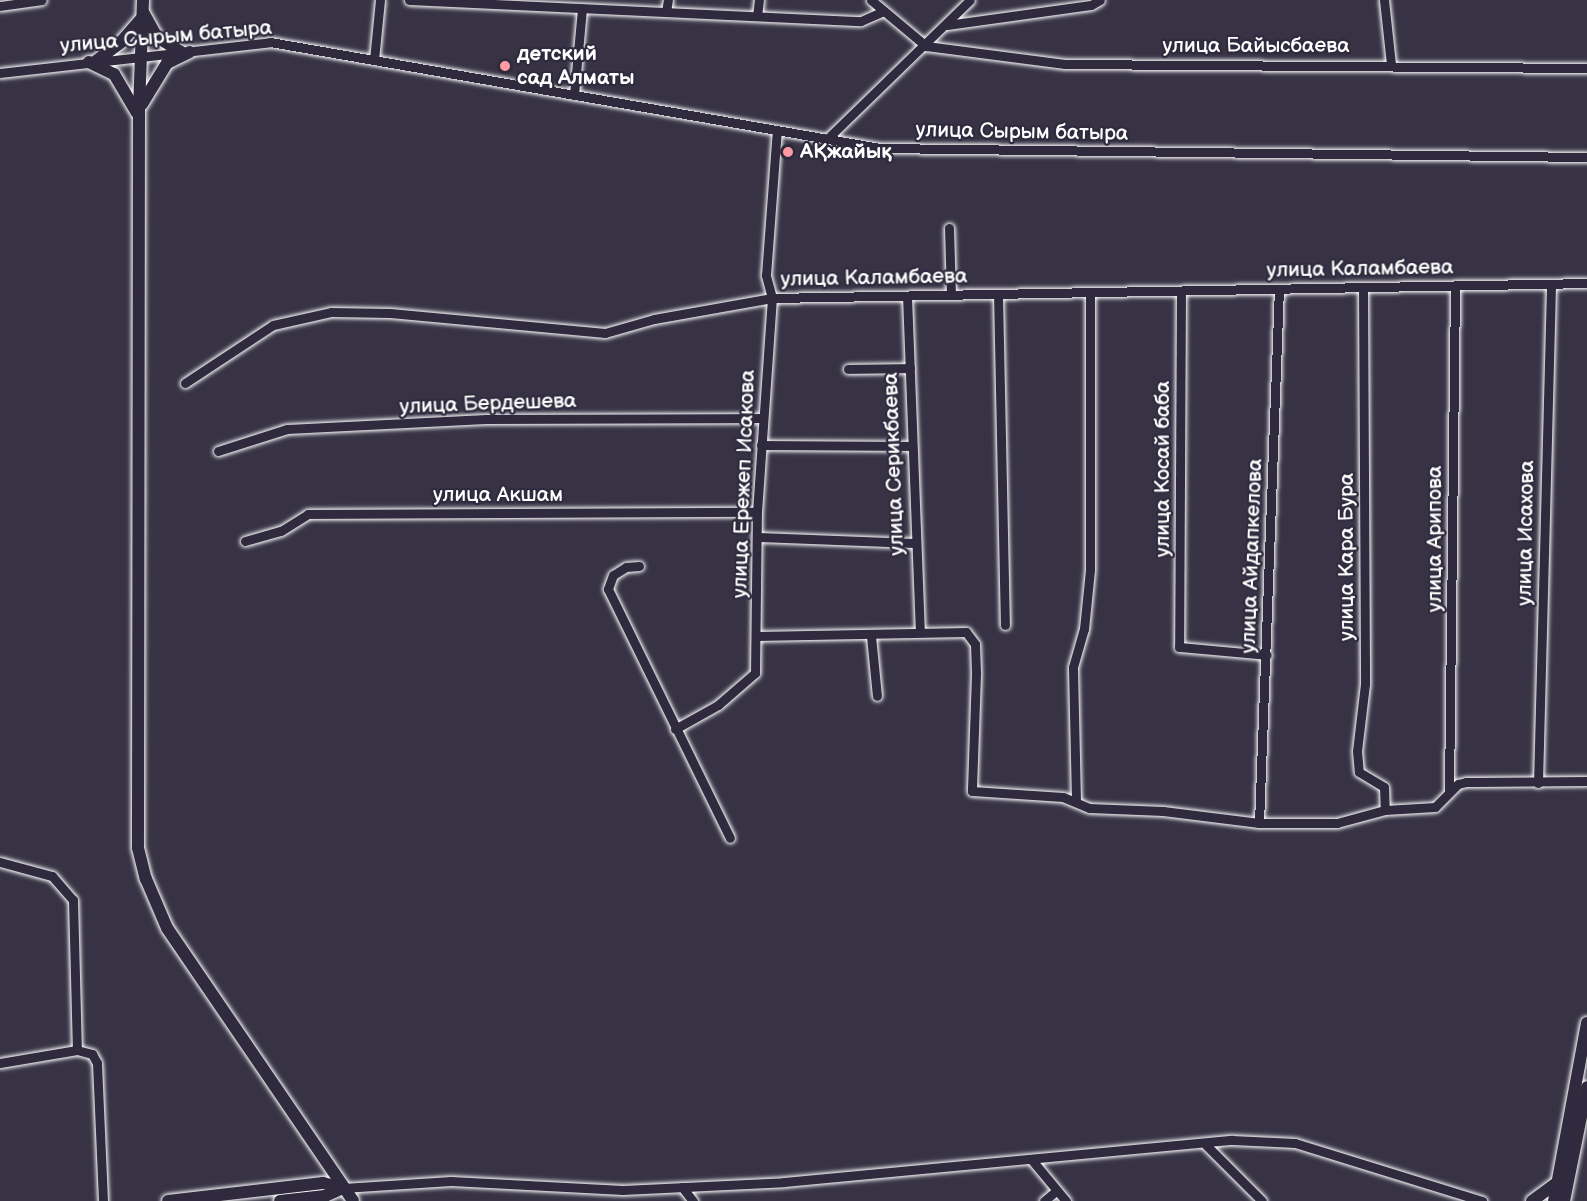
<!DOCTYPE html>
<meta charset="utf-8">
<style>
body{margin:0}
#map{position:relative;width:1587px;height:1201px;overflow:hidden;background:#373345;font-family:"Balsamiq Sans",sans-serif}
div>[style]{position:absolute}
.roads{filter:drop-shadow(0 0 2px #fff) drop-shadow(0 0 2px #fff)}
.minor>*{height:9px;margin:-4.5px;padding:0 4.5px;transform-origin:4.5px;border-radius:4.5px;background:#2f2a3d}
.major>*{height:12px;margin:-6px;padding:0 6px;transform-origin:6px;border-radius:6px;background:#2f2a3d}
.dots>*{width:16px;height:16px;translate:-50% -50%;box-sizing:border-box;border:3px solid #2f2a3d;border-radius:50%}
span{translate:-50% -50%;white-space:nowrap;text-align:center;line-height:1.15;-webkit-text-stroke:4.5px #2f2a3d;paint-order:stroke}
.street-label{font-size:21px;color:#fff}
.poi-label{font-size:21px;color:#fff;font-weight:700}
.left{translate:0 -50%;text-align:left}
</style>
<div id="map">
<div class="roads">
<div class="minor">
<i style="left:409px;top:0;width:452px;rotate:2.7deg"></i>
<i style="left:861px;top:21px;width:22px;rotate:-24deg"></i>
<i style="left:871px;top:0;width:72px;rotate:39.9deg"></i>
<i style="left:926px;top:46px;width:140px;rotate:7.4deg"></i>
<i style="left:1065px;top:64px;width:522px;rotate:0.44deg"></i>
<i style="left:1384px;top:0;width:64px;rotate:83.8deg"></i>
<i style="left:0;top:6px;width:42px;rotate:-8.1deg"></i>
<i style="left:666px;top:12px;width:12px;rotate:-81deg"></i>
<i style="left:757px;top:16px;width:16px;rotate:-83deg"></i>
<i style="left:947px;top:25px;width:145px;rotate:-7.9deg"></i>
<i style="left:1091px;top:5px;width:10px;rotate:-29deg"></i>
<i style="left:374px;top:60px;width:60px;rotate:-84.3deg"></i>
<i style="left:0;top:73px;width:272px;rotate:-6.5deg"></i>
<i style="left:270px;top:42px;width:619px;rotate:9.86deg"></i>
<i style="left:880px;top:148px;width:707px;rotate:0.73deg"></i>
<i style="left:574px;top:95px;width:87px;rotate:-84.7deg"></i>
<i style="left:827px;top:139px;width:199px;rotate:-44.2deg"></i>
<i style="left:949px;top:228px;width:67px;rotate:88.3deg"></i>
<i style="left:1363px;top:287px;width:397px;rotate:89.7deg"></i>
<i style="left:1365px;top:684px;width:67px;rotate:96.8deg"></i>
<i style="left:1357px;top:751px;width:21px;rotate:85deg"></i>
<i style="left:1359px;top:772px;width:29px;rotate:31deg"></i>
<i style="left:1384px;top:787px;width:23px;rotate:88deg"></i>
<i style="left:1181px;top:291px;width:356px;rotate:90.3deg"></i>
<i style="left:1179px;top:647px;width:88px;rotate:5.2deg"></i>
<i style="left:998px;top:294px;width:331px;rotate:88.8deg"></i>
<i style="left:907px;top:296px;width:335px;rotate:87.8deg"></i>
<i style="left:848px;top:369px;width:62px;rotate:-0.9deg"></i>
<i style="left:185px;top:383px;width:105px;rotate:-33.4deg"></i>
<i style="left:273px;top:325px;width:59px;rotate:-12.6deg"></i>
<i style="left:331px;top:312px;width:59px;rotate:1deg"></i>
<i style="left:390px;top:313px;width:216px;rotate:5.3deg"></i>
<i style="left:605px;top:333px;width:51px;rotate:-15.9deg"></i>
<i style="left:654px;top:319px;width:120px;rotate:-10.1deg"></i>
<i style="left:772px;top:298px;width:815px;rotate:-1.05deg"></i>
<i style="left:761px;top:445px;width:151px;rotate:0.4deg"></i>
<i style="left:218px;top:451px;width:72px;rotate:-17.7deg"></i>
<i style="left:287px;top:429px;width:199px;rotate:-2.9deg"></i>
<i style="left:486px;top:419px;width:277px;rotate:-0.2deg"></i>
<i style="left:759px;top:537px;width:155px;rotate:2.2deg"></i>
<i style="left:245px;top:541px;width:37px;rotate:-16deg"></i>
<i style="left:281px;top:531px;width:32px;rotate:-32deg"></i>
<i style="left:308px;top:514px;width:449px;rotate:-0.3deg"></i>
<i style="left:639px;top:566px;width:13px;rotate:176deg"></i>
<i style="left:626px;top:567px;width:15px;rotate:148deg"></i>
<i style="left:613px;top:575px;width:15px;rotate:110deg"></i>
<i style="left:608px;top:589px;width:277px;rotate:63.9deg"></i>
<i style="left:757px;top:636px;width:209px;rotate:-1.1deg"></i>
<i style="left:966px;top:632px;width:15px;rotate:53deg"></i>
<i style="left:975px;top:644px;width:30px;rotate:88deg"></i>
<i style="left:976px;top:674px;width:117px;rotate:92deg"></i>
<i style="left:972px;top:791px;width:91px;rotate:3.8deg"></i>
<i style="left:1063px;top:797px;width:28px;rotate:23deg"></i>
<i style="left:1089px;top:808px;width:74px;rotate:2.3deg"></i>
<i style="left:1163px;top:811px;width:97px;rotate:7.1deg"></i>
<i style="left:1259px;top:823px;width:78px"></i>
<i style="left:1337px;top:823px;width:50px;rotate:-15.2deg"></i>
<i style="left:1385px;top:810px;width:50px;rotate:-3.4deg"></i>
<i style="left:1435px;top:807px;width:33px;rotate:-45deg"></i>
<i style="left:1458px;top:784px;width:8px;rotate:-14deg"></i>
<i style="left:1466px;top:782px;width:121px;rotate:-0.5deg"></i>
<i style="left:871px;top:636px;width:60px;rotate:84.3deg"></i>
<i style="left:675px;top:729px;width:49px;rotate:-29.2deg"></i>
<i style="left:718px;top:705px;width:49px;rotate:-40.9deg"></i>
<i style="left:755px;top:673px;width:161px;rotate:-89.3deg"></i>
<i style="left:757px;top:512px;width:215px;rotate:-86deg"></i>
<i style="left:772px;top:298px;width:24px;rotate:-105deg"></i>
<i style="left:766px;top:275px;width:145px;rotate:-85.7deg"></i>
<i style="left:1538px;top:783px;width:499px;rotate:-88.5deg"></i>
<i style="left:1449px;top:792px;width:506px;rotate:-89.32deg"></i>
<i style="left:1076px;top:801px;width:134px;rotate:-91.3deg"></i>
<i style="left:1073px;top:667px;width:40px;rotate:-74deg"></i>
<i style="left:1084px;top:629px;width:59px;rotate:-84.2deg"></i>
<i style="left:1090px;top:570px;width:278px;rotate:-90deg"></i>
<i style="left:1259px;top:823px;width:534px;rotate:-87.86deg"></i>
<i style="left:0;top:862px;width:54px;rotate:15.1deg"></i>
<i style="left:52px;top:876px;width:32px;rotate:49deg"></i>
<i style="left:73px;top:900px;width:150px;rotate:88.5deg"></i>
<i style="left:0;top:1063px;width:78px;rotate:-9.6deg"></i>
<i style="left:77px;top:1050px;width:16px;rotate:15deg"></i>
<i style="left:92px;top:1054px;width:10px;rotate:61deg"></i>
<i style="left:97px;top:1063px;width:138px;rotate:87.5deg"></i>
<i style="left:1206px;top:1145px;width:79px;rotate:45deg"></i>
<i style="left:1031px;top:1159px;width:55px;rotate:50.2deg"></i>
<i style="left:682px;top:1187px;width:18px;rotate:52deg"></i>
<i style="left:343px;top:1188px;width:108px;rotate:-3.7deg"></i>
<i style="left:451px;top:1181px;width:172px;rotate:3deg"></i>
<i style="left:623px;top:1190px;width:161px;rotate:-2.8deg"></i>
<i style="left:784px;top:1182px;width:450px;rotate:-5.4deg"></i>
<i style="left:1232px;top:1140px;width:63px;rotate:2.7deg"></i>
<i style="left:1295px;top:1143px;width:196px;rotate:17.2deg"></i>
<i style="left:1044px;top:1201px;width:16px;rotate:-40deg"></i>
</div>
<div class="major">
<i style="left:143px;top:0;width:111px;rotate:92.1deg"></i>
<i style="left:139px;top:111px;width:737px;rotate:90.08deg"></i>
<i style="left:138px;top:848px;width:32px;rotate:76deg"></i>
<i style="left:146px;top:879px;width:53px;rotate:66.8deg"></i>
<i style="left:167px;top:928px;width:330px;rotate:55.7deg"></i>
<i style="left:143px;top:12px;width:29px;rotate:61deg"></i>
<i style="left:157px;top:37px;width:31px;rotate:32deg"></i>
<i style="left:96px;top:61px;width:31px;rotate:-37deg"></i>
<i style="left:121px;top:42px;width:30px;rotate:-49deg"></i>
<i style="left:89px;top:62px;width:28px;rotate:26deg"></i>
<i style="left:114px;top:74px;width:45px;rotate:59.5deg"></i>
<i style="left:142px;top:104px;width:48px;rotate:-58.6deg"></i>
<i style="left:167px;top:63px;width:25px;rotate:-26deg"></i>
<i style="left:168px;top:1201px;width:156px;rotate:-6.6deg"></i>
<i style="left:323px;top:1183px;width:21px;rotate:14deg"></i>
<i style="left:280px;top:1201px;width:45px;rotate:-6.3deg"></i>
<i style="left:325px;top:1196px;width:20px;rotate:-24deg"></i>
<i style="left:1532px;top:1201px;width:32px;rotate:-36deg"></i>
<i style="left:1554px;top:1201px;width:181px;rotate:-79.5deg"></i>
<i style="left:1564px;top:1201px;width:116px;rotate:-78.6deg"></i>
</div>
</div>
<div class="dots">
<i style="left:505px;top:66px;background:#ff9aa2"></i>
<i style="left:788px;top:152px;background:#ff9aa2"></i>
</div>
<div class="street-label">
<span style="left:166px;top:37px;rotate:-5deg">улица Сырым батыра</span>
<span style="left:1256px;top:46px">улица Байысбаева</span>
<span style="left:1022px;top:132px;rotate:1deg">улица Сырым батыра</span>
<span style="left:1360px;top:269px;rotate:-1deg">улица Каламбаева</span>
<span style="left:874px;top:278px;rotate:-1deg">улица Каламбаева</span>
<span style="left:488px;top:404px;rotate:-2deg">улица Бердешева</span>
<span style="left:894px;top:464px;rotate:-92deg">улица Серикбаева</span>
<span style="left:1163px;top:469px;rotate:-90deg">улица Косай баба</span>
<span style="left:744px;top:484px;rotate:-88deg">улица Ережеп Исакова</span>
<span style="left:498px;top:495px">улица Акшам</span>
<span style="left:1526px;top:533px;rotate:-89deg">улица Исахова</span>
<span style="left:1435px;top:539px;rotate:-90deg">улица Арипова</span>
<span style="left:1252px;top:556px;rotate:-88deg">улица Айдапкелова</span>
<span style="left:1347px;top:557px;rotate:-90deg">улица Кара Бура</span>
</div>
<div class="poi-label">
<span class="left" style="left:517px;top:66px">детский<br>сад Алматы</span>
<span class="left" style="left:800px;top:152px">АҚжайық</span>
</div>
</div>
